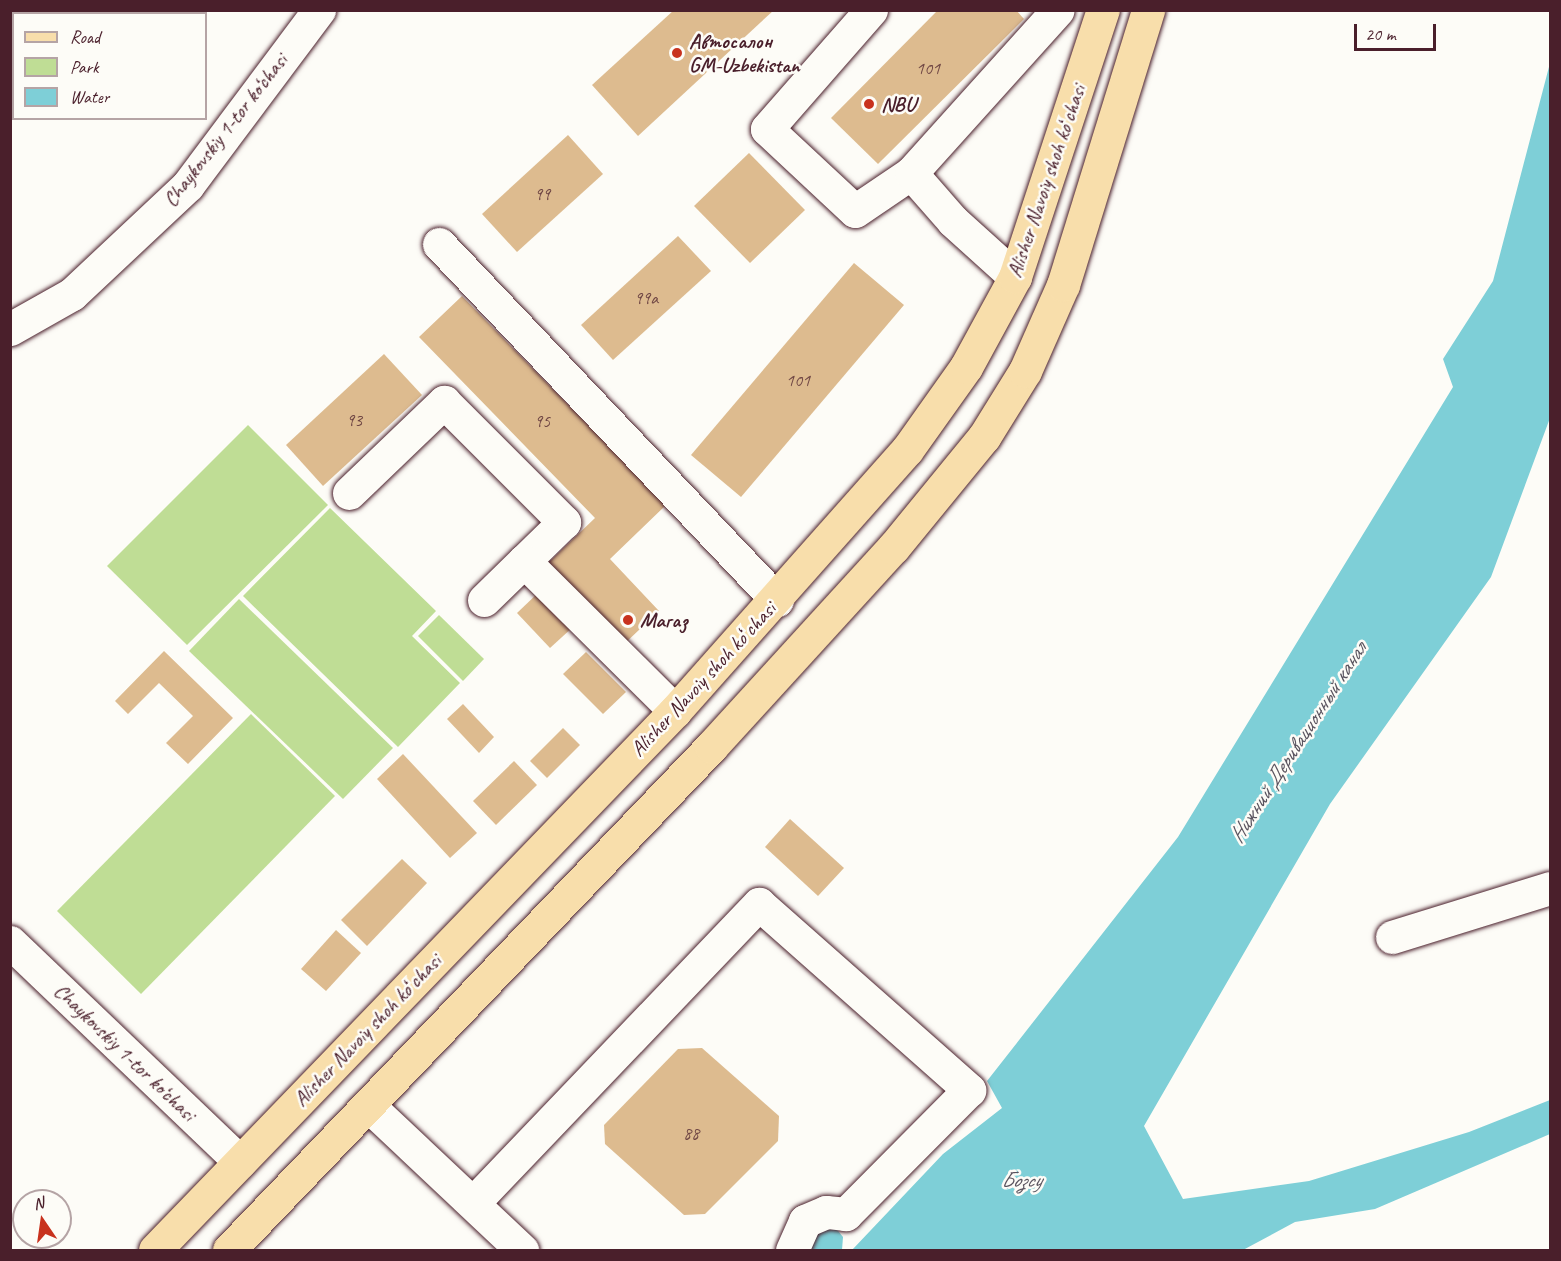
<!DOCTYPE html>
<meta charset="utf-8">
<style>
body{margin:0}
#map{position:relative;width:1561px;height:1261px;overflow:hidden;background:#fdfcf7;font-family:Caveat,sans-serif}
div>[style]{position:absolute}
.green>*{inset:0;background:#bfdd95}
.water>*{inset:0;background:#7ecfd7}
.building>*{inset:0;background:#ddbb8f}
.roads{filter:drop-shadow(0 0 2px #4a1f2b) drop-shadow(0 0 2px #4a1f2b)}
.minor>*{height:33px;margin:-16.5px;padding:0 16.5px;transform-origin:16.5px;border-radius:16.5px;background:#fdfcf7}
.major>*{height:33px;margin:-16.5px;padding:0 16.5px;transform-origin:16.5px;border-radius:16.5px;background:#f8deab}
.dots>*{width:16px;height:16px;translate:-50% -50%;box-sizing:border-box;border:3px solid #fdfcf7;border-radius:50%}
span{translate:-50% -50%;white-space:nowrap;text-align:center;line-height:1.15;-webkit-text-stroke:5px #fdfcf7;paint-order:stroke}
.number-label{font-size:18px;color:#6f4644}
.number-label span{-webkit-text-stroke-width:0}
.poi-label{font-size:21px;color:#4a1f2b;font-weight:700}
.left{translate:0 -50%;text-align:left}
.street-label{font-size:21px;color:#4a1f2b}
.water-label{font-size:22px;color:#5a545f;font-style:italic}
.frame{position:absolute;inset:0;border:12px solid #4a1f2b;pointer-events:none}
.legend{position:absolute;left:12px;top:12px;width:195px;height:108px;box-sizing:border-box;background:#fdfcf7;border:2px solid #b5a4a5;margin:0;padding:8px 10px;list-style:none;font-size:18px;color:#4a1f2b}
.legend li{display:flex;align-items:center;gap:12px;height:30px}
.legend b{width:30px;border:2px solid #b5a4a5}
.north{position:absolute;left:12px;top:1189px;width:60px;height:60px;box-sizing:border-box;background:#fdfcf7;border:2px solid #b5a4a5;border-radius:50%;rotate:347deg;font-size:16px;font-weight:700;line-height:24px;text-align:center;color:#4a1f2b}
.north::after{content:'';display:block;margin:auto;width:21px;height:27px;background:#c8321e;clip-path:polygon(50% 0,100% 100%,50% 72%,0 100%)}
.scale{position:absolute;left:1354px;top:24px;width:82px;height:27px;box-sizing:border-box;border:3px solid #4a1f2b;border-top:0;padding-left:8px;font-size:18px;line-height:21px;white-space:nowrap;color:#4a1f2b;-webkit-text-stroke:4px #fdfcf7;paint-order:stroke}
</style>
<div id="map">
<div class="green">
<i style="clip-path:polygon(248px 425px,328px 505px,187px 645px,107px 566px)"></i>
<i style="clip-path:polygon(330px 508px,436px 611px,412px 636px,460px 683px,398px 747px,243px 596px)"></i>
<i style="clip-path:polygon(239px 599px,393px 748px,343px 799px,189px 651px)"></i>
<i style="clip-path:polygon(439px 615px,484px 659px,463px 681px,418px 636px)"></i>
<i style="clip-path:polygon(251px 714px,335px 796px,141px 994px,57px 911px)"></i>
</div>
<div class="water">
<i style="clip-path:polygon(1550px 63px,1550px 418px,1491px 577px,1330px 804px,1144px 1126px,1183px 1199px,1309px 1181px,1469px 1132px,1550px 1100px,1550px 1134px,1375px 1209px,1295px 1222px,1243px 1250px,852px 1250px,943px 1154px,1002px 1108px,987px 1081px,1178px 837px,1453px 387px,1443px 359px,1493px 281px)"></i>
<i style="clip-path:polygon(835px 1227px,843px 1237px,842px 1250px,808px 1250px,812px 1230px)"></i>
</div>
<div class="building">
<i style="clip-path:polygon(674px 10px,774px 10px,638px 136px,592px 85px)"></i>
<i style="clip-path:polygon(938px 10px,1016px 10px,1024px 19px,878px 164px,831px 118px)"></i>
<i style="clip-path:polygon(568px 135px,603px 174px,517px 252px,482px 214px)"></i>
<i style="clip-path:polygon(749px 153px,805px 210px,750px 263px,694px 206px)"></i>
<i style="clip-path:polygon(678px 236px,711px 271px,613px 360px,581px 325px)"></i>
<i style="clip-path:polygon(854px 263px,904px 305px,741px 497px,691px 455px)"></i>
<i style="clip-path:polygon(462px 296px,666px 505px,610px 559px,659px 611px,621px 647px,544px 567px,595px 518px,419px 337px)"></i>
<i style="clip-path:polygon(384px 354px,422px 395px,323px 486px,286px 445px)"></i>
<i style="clip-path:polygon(539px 592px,573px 627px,550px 648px,517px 613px)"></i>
<i style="clip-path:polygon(164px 651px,233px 718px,188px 764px,166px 743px,193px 716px,159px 683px,128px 714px,115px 701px)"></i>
<i style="clip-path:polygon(586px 652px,626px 692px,603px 714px,563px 674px)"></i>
<i style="clip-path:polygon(463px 704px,494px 737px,479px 753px,447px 719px)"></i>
<i style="clip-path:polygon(563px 728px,580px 745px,547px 778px,530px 761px)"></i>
<i style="clip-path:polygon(403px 754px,477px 833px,450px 858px,377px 779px)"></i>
<i style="clip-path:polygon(514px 761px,537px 785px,496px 825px,473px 801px)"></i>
<i style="clip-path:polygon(790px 819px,844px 868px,818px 896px,765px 847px)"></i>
<i style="clip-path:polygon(402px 859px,427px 883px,367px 946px,341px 920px)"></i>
<i style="clip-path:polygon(336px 930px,361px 953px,326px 991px,301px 969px)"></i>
<i style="clip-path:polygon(702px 1048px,779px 1116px,778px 1141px,705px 1214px,684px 1215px,605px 1144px,604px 1125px,678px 1049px)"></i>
</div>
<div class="roads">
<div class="minor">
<i style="left:871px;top:10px;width:158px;rotate:131.2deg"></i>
<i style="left:767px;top:129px;width:120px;rotate:43deg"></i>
<i style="left:855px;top:211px;width:68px;rotate:-34.2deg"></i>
<i style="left:439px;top:244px;width:491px;rotate:46.5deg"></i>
<i style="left:1015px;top:277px;width:84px;rotate:-137.9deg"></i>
<i style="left:953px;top:221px;width:64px;rotate:-131.2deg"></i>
<i style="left:911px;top:173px;width:219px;rotate:-48deg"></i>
<i style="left:10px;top:329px;width:71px;rotate:-29.4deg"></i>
<i style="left:72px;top:294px;width:159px;rotate:-43.2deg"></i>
<i style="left:188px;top:185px;width:219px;rotate:-53.2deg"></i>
<i style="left:349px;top:493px;width:132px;rotate:-43.8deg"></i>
<i style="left:444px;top:402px;width:170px;rotate:45deg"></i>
<i style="left:564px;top:522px;width:56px;rotate:135.7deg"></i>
<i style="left:524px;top:561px;width:213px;rotate:44.8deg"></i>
<i style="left:484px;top:600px;width:56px;rotate:-44.3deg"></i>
<i style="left:1392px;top:937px;width:165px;rotate:-17.2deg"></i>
<i style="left:10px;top:942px;width:318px;rotate:43.7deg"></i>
<i style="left:368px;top:1105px;width:212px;rotate:43.3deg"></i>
<i style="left:473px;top:1203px;width:414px;rotate:-46.3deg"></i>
<i style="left:759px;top:904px;width:281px;rotate:41.5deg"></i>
<i style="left:969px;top:1090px;width:175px;rotate:134.8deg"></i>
<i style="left:846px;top:1214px;width:20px;rotate:-174deg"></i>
<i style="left:826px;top:1212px;width:23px;rotate:157deg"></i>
<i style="left:805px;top:1221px;width:32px;rotate:114deg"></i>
</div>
<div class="major">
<i style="left:155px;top:1250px;width:749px;rotate:-46.03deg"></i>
<i style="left:675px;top:711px;width:349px;rotate:-48.4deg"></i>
<i style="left:907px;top:450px;width:102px;rotate:-54.6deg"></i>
<i style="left:966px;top:367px;width:102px;rotate:-61.4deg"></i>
<i style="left:1015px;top:277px;width:281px;rotate:-71.8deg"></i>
<i style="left:229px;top:1250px;width:697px;rotate:-46.22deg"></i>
<i style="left:711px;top:747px;width:270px;rotate:-47.6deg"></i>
<i style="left:893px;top:548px;width:144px;rotate:-50.7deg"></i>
<i style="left:984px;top:437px;width:78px;rotate:-58.2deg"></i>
<i style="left:1025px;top:371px;width:94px;rotate:-66.2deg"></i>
<i style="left:1063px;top:285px;width:288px;rotate:-72.8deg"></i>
</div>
</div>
<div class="dots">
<i style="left:677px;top:53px;background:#c8321e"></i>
<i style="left:869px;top:104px;background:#c8321e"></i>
<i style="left:628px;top:620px;background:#c8321e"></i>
</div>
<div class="number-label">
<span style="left:928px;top:68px">101</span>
<span style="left:542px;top:194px">99</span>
<span style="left:646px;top:298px">99a</span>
<span style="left:798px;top:380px">101</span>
<span style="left:354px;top:420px">93</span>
<span style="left:542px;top:421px">95</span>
<span style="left:691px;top:1133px">88</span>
</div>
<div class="poi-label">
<span class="left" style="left:689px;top:53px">Автосалон<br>GM-Uzbekistan</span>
<span class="left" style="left:881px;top:104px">NBU</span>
<span class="left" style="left:640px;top:620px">Магаз</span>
</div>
<div class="street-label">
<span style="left:225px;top:130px;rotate:-52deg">Chaykovskiy 1-tor ko‘chasi</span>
<span style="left:1046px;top:181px;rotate:-71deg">Alisher Navoiy shoh koʻchasi</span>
<span style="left:703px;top:679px;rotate:-47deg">Alisher Navoiy shoh koʻchasi</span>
<span style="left:367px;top:1030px;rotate:-46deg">Alisher Navoiy shoh koʻchasi</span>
<span style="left:125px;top:1052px;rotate:44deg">Chaykovskiy 1-tor ko‘chasi</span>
</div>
<div class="water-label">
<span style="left:1298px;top:743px;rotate:-57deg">Нижний Деривационный канал</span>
<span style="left:1021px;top:1181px">Бозсу</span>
</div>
<div class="frame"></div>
<ul class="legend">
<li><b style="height:8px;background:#f8deab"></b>Road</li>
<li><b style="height:16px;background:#bfdd95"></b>Park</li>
<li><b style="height:16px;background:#7ecfd7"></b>Water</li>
</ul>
<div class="north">N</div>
<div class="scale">20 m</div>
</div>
